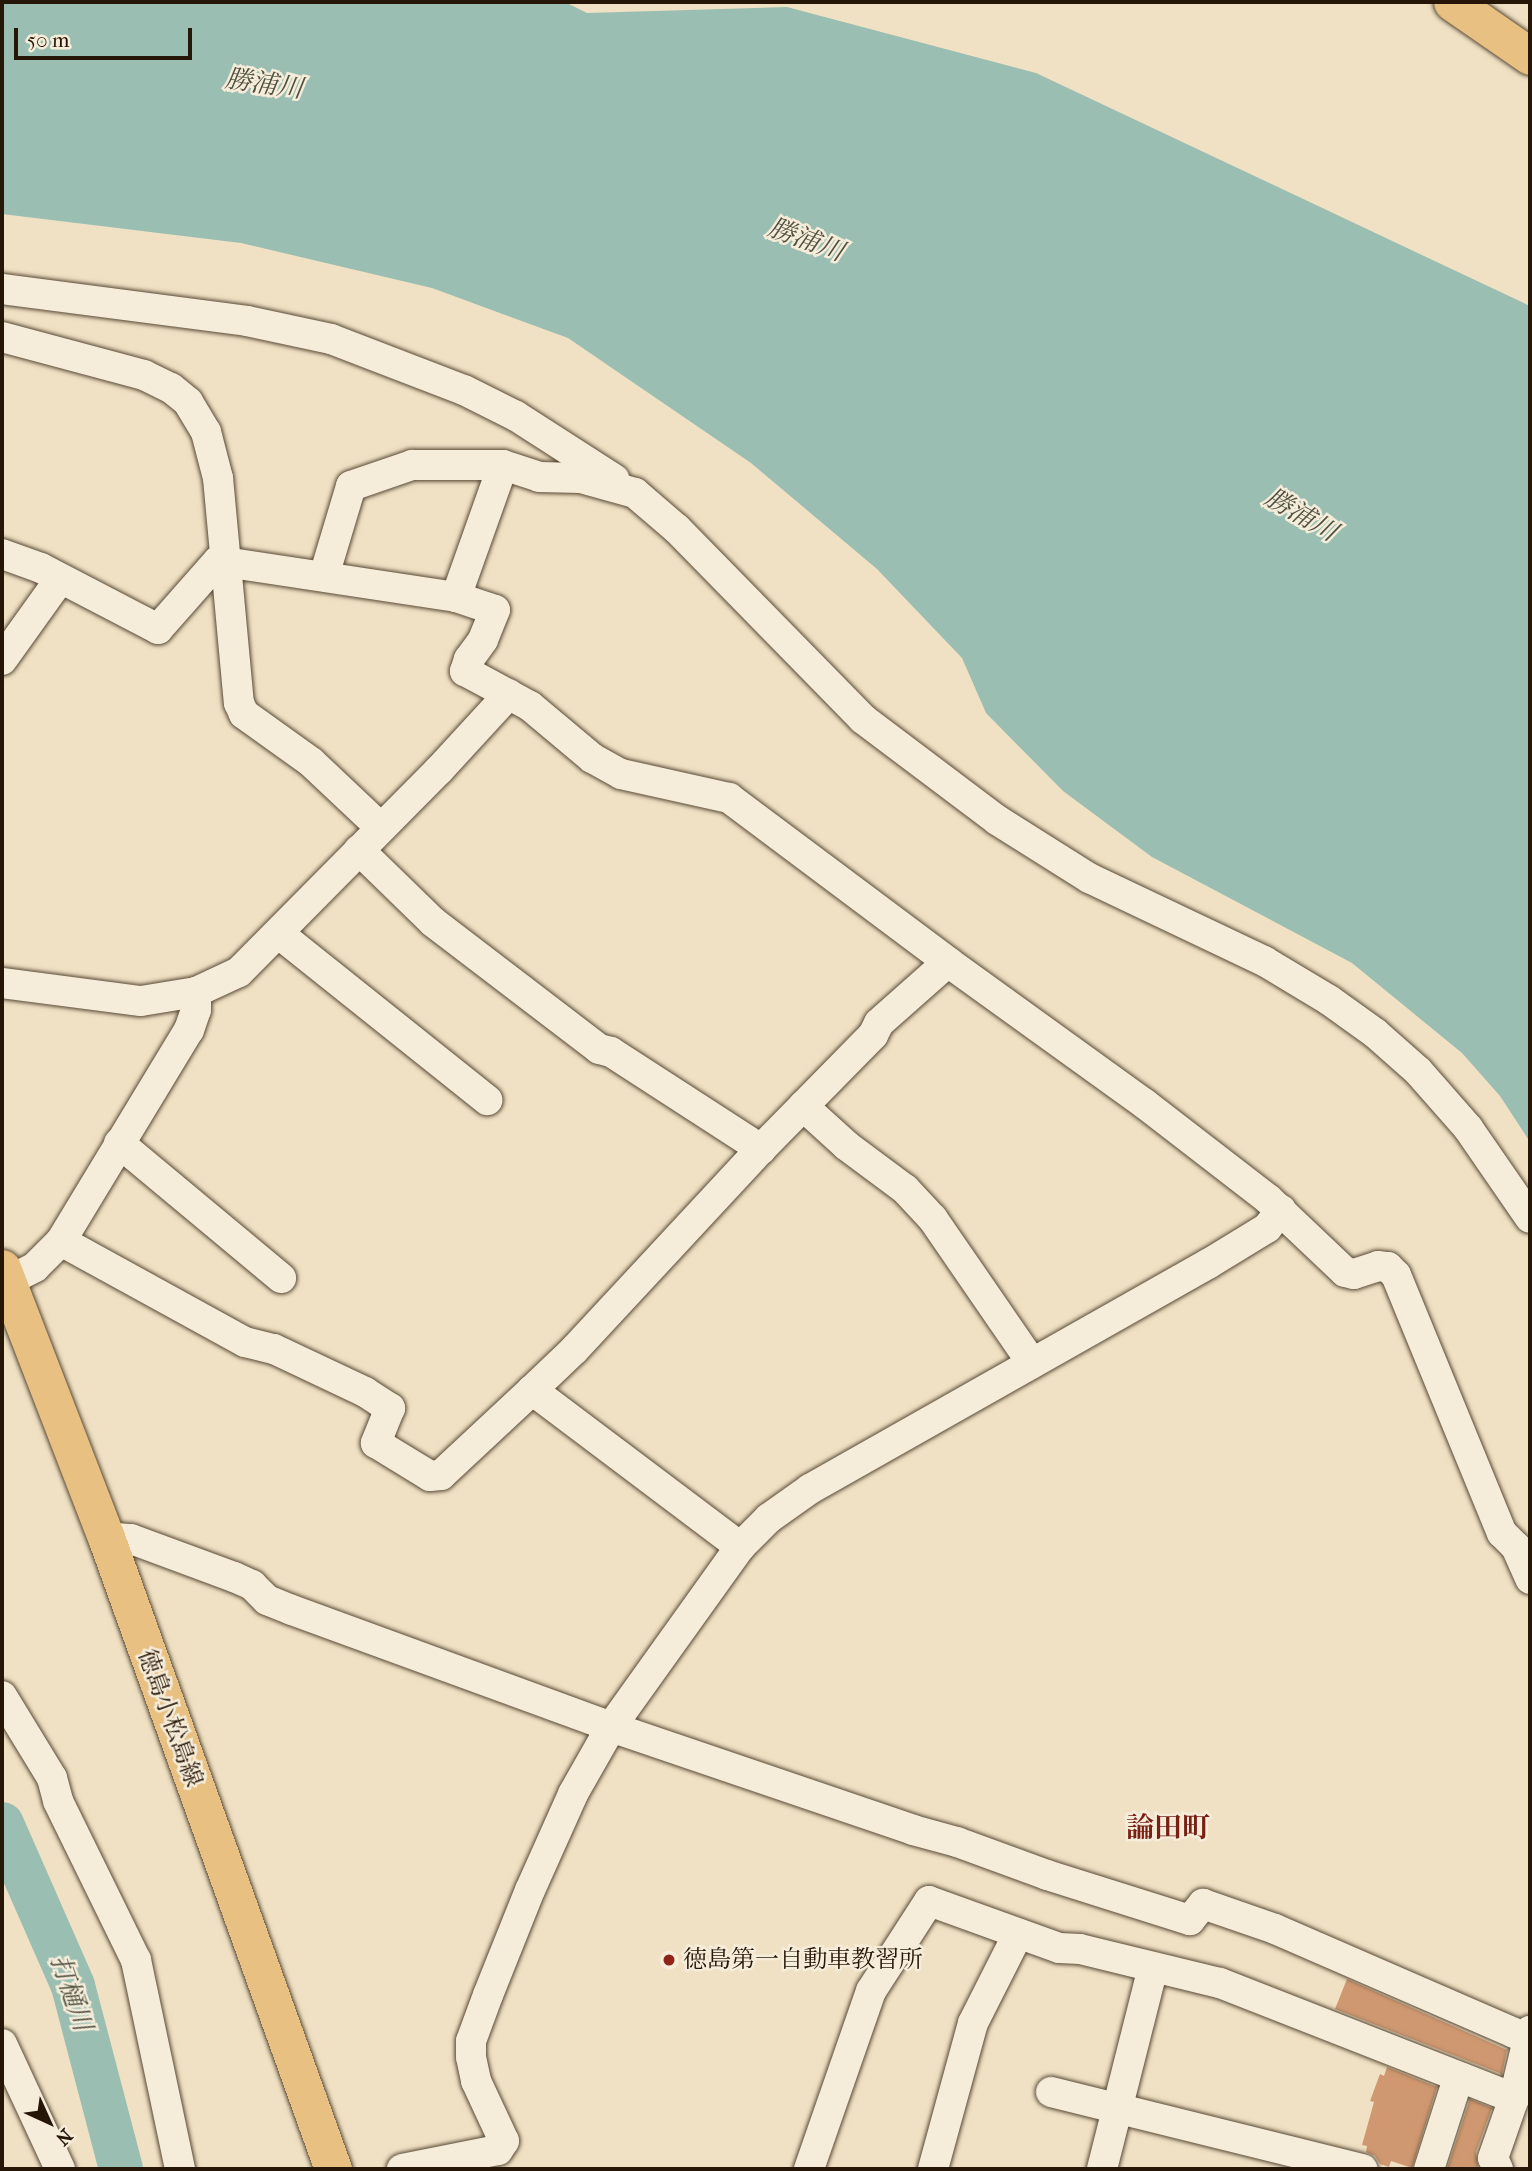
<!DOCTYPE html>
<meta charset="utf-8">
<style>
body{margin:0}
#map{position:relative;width:1532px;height:2171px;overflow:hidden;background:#f0e1c4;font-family:"IM FELL French Canon","Noto Serif JP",serif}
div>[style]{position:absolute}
.water>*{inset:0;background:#9abeb1}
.river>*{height:44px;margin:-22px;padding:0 22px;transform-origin:22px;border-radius:22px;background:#9abeb1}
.building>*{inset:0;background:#cf9871}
.roads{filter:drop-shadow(0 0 2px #584936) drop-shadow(0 0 2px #584936)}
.minor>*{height:30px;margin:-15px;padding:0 15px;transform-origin:15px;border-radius:15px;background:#f5ecd9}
.major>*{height:37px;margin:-18.5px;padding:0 18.5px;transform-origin:18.5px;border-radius:18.5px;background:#e8c082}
.dots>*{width:19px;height:19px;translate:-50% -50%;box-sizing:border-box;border:4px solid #f5ecd9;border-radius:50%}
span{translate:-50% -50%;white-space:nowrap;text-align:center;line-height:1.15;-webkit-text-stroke:5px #f5ecd9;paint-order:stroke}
.street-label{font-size:24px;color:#261607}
.poi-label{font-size:24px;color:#261607}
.left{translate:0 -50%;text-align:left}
.water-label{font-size:26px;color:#4f5142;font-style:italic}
.quarter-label{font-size:28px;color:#7a1f14;font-weight:700}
.frame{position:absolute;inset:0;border:4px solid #261607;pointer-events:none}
.north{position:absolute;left:14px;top:2087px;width:70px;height:70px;-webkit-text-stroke:5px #f5ecd9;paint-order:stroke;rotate:135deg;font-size:19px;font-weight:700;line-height:28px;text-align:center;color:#261607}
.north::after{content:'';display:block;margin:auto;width:24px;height:32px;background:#261607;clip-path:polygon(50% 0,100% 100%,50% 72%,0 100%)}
.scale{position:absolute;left:14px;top:28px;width:178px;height:32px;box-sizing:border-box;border:4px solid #261607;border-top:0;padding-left:9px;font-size:21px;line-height:24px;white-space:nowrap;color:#261607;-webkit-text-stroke:5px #f5ecd9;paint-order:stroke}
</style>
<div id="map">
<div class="water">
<i style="clip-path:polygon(2px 2px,565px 2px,587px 13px,787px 7px,1036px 73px,1530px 306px,1530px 1142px,1500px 1096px,1462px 1053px,1352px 963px,1152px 857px,1063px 791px,986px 713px,962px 658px,877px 569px,751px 463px,568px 338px,432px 288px,241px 243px,2px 214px)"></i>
</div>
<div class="river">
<i style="left:2px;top:1824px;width:177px;rotate:66.3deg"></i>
<i style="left:73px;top:1986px;width:189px;rotate:75.3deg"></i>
</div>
<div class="building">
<i style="clip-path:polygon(1347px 1979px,1507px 2050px,1502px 2074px,1335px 2009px)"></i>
<i style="clip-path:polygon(1387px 2067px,1437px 2087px,1412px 2168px,1391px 2161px,1389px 2167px,1380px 2164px,1375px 2156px,1366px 2152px,1367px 2146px,1362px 2145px,1374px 2102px,1370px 2101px,1380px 2074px,1384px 2076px)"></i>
<i style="clip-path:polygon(1470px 2099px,1492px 2108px,1476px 2152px,1478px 2166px,1477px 2169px,1447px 2169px)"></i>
</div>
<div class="roads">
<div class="minor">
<i style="left:2px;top:289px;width:247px;rotate:7.4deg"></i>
<i style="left:247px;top:321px;width:86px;rotate:12.1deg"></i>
<i style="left:331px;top:339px;width:142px;rotate:21deg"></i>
<i style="left:464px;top:390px;width:58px;rotate:26.6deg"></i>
<i style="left:516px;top:416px;width:117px;rotate:32.7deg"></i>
<i style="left:2px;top:337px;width:147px;rotate:15deg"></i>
<i style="left:144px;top:375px;width:30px;rotate:26deg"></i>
<i style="left:171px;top:388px;width:22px;rotate:39deg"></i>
<i style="left:188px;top:402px;width:35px;rotate:59deg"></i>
<i style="left:206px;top:432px;width:48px;rotate:75.4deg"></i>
<i style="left:218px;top:478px;width:226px;rotate:84.7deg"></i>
<i style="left:239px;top:703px;width:12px;rotate:66deg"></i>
<i style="left:244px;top:714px;width:82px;rotate:35.6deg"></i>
<i style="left:311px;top:762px;width:96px;rotate:43.3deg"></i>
<i style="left:2px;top:554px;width:41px;rotate:19.7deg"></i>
<i style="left:41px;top:568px;width:132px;rotate:27.5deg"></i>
<i style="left:158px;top:629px;width:91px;rotate:-48.6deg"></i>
<i style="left:218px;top:561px;width:241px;rotate:8.6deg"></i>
<i style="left:456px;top:597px;width:41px;rotate:18.4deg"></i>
<i style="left:495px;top:610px;width:32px;rotate:112deg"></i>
<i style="left:483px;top:640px;width:24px;rotate:126deg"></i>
<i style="left:469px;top:659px;width:13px;rotate:108deg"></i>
<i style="left:465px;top:671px;width:74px;rotate:28.3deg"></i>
<i style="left:530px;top:706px;width:81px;rotate:40deg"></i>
<i style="left:592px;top:758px;width:33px;rotate:29deg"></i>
<i style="left:621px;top:774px;width:111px;rotate:12.5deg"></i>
<i style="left:729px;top:798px;width:274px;rotate:36.8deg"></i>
<i style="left:324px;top:576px;width:94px;rotate:-73.3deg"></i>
<i style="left:351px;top:486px;width:65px;rotate:-19deg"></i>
<i style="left:412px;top:465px;width:91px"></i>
<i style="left:503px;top:465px;width:38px;rotate:18deg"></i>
<i style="left:539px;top:477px;width:42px;rotate:1.4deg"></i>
<i style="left:581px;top:478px;width:56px;rotate:15.5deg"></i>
<i style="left:635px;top:493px;width:55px;rotate:40.6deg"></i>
<i style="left:677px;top:529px;width:266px;rotate:45.6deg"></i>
<i style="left:863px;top:719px;width:168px;rotate:37deg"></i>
<i style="left:997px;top:820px;width:109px;rotate:32.2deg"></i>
<i style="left:1089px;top:878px;width:194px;rotate:25.4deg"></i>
<i style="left:1264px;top:961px;width:76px;rotate:31deg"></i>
<i style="left:1329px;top:1000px;width:57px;rotate:35.7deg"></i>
<i style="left:1375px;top:1033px;width:57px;rotate:41.5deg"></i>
<i style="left:1418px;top:1071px;width:76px;rotate:48.7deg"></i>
<i style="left:1468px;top:1128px;width:109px;rotate:55.4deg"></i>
<i style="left:456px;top:597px;width:140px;rotate:-70.4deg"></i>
<i style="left:2px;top:660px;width:100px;rotate:-54.4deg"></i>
<i style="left:359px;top:850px;width:103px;rotate:44.2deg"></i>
<i style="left:433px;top:922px;width:209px;rotate:37.4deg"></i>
<i style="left:599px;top:1049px;width:12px;rotate:14deg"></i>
<i style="left:611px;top:1052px;width:179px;rotate:32.9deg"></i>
<i style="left:761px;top:1149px;width:160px;rotate:-45.5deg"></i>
<i style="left:873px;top:1035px;width:13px;rotate:-63deg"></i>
<i style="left:879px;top:1023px;width:92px;rotate:-41.5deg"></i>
<i style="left:948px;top:962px;width:243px;rotate:35.8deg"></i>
<i style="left:1145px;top:1104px;width:155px;rotate:37.7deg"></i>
<i style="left:1268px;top:1199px;width:106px;rotate:43.5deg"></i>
<i style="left:1345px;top:1272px;width:9px;rotate:13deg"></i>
<i style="left:1354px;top:1274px;width:25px;rotate:-18deg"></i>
<i style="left:1378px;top:1266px;width:10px;rotate:6deg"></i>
<i style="left:1388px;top:1267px;width:11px;rotate:45deg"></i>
<i style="left:1396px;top:1275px;width:279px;rotate:67.7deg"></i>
<i style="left:1502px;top:1533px;width:20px;rotate:45deg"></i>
<i style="left:1516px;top:1547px;width:35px;rotate:66deg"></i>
<i style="left:278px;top:933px;width:268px;rotate:38.6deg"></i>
<i style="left:2px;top:983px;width:140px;rotate:7.4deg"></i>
<i style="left:141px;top:1001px;width:56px;rotate:-9.3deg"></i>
<i style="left:196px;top:992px;width:47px;rotate:-24.9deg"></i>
<i style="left:239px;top:972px;width:284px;rotate:-45.3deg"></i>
<i style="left:439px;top:770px;width:103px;rotate:-47.4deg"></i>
<i style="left:803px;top:1106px;width:59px;rotate:42.3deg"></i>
<i style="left:847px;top:1146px;width:72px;rotate:36.6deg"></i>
<i style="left:905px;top:1189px;width:41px;rotate:47deg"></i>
<i style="left:933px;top:1219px;width:175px;rotate:55.5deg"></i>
<i style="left:119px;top:1143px;width:211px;rotate:39.8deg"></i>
<i style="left:61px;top:1241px;width:210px;rotate:28.8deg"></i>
<i style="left:245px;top:1342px;width:30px;rotate:14deg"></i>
<i style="left:274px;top:1349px;width:101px;rotate:25.3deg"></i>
<i style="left:365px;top:1392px;width:30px;rotate:33deg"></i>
<i style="left:390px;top:1408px;width:38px;rotate:112deg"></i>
<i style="left:376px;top:1443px;width:63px;rotate:31.4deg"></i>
<i style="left:430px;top:1476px;width:11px;rotate:-5deg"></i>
<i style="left:441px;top:1475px;width:125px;rotate:-43deg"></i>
<i style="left:532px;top:1390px;width:261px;rotate:37deg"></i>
<i style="left:740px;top:1547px;width:221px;rotate:125.6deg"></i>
<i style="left:611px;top:1727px;width:77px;rotate:119.6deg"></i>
<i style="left:573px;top:1794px;width:105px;rotate:114.1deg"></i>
<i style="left:530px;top:1890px;width:113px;rotate:111.8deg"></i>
<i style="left:488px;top:1995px;width:49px;rotate:110.3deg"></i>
<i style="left:471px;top:2041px;width:16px;rotate:90deg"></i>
<i style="left:471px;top:2057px;width:25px;rotate:78deg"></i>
<i style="left:476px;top:2081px;width:66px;rotate:65deg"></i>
<i style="left:504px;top:2141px;width:11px;rotate:124deg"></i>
<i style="left:498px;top:2150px;width:98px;rotate:168.8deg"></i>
<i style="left:8px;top:1281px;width:30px;rotate:-27deg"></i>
<i style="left:35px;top:1267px;width:37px;rotate:-45deg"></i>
<i style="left:61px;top:1241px;width:247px;rotate:-58.8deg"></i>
<i style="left:189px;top:1030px;width:21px;rotate:-71deg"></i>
<i style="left:196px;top:1010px;width:18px;rotate:-90deg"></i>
<i style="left:532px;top:1390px;width:58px;rotate:-43.6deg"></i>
<i style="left:574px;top:1350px;width:275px;rotate:-47.1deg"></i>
<i style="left:106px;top:1537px;width:25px;rotate:5deg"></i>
<i style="left:131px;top:1539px;width:110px;rotate:20.3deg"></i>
<i style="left:234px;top:1577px;width:20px;rotate:24deg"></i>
<i style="left:252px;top:1585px;width:21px;rotate:45deg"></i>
<i style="left:267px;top:1600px;width:27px;rotate:22deg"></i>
<i style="left:292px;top:1610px;width:340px;rotate:20.1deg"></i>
<i style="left:611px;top:1727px;width:319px;rotate:18.8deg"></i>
<i style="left:913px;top:1830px;width:46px;rotate:15.3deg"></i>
<i style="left:957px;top:1842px;width:96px;rotate:20.1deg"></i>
<i style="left:1047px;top:1875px;width:150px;rotate:17.5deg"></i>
<i style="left:1190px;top:1920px;width:21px;rotate:-51deg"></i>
<i style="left:1203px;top:1904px;width:76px;rotate:19.1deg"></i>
<i style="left:1275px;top:1929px;width:261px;rotate:23.5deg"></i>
<i style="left:1514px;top:2033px;width:16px;rotate:14deg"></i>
<i style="left:740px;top:1547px;width:41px;rotate:-45deg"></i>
<i style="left:769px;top:1518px;width:50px;rotate:-35.3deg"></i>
<i style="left:810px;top:1489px;width:457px;rotate:-29.5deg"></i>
<i style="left:1208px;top:1264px;width:69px;rotate:-31.4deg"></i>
<i style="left:1267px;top:1228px;width:23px;rotate:-52deg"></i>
<i style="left:2px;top:1696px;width:96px;rotate:58.6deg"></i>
<i style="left:52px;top:1778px;width:24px;rotate:75deg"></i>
<i style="left:58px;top:1801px;width:177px;rotate:63.9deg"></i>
<i style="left:136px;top:1960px;width:214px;rotate:78.1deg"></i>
<i style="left:2px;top:2044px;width:138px;rotate:65.1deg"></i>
<i style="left:1051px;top:2092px;width:321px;rotate:13.9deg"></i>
<i style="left:809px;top:2169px;width:188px;rotate:-70.8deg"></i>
<i style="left:871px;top:1991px;width:107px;rotate:-57.2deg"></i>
<i style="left:929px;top:1901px;width:138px;rotate:19.9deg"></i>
<i style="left:1059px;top:1948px;width:21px;rotate:3deg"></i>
<i style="left:1080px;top:1949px;width:144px;rotate:13.7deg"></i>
<i style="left:1220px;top:1983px;width:316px;rotate:21.4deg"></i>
<i style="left:933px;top:2169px;width:151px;rotate:-74.7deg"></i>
<i style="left:973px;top:2023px;width:100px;rotate:-63.2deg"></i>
<i style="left:1102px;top:2169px;width:207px;rotate:-75.8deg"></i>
<i style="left:1429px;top:2169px;width:85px;rotate:-72.2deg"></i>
<i style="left:1455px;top:2088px;width:12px;rotate:-59deg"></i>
<i style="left:1498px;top:2169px;width:12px;rotate:-114deg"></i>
<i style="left:1493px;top:2158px;width:64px;rotate:-70.7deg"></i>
<i style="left:1514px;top:2098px;width:69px;rotate:-76.6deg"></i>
</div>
<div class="major">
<i style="left:1452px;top:2px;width:95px;rotate:34.7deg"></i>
<i style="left:2px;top:1268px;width:288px;rotate:68.9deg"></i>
<i style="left:106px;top:1537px;width:672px;rotate:70.24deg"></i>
</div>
</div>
<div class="dots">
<i style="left:669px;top:1960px;background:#8f2418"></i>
</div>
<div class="street-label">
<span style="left:170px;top:1718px;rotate:70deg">徳島小松島線</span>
</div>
<div class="poi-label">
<span class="left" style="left:683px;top:1960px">徳島第一自動車教習所</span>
</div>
<div class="water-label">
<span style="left:264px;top:84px;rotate:8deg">勝浦川</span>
<span style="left:806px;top:240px;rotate:20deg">勝浦川</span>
<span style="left:1301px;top:515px;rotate:30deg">勝浦川</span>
<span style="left:71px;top:1993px;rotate:71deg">打樋川</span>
</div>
<div class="quarter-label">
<span style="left:1168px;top:1828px">論田町</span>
</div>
<div class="frame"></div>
<div class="north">N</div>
<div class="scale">50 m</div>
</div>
